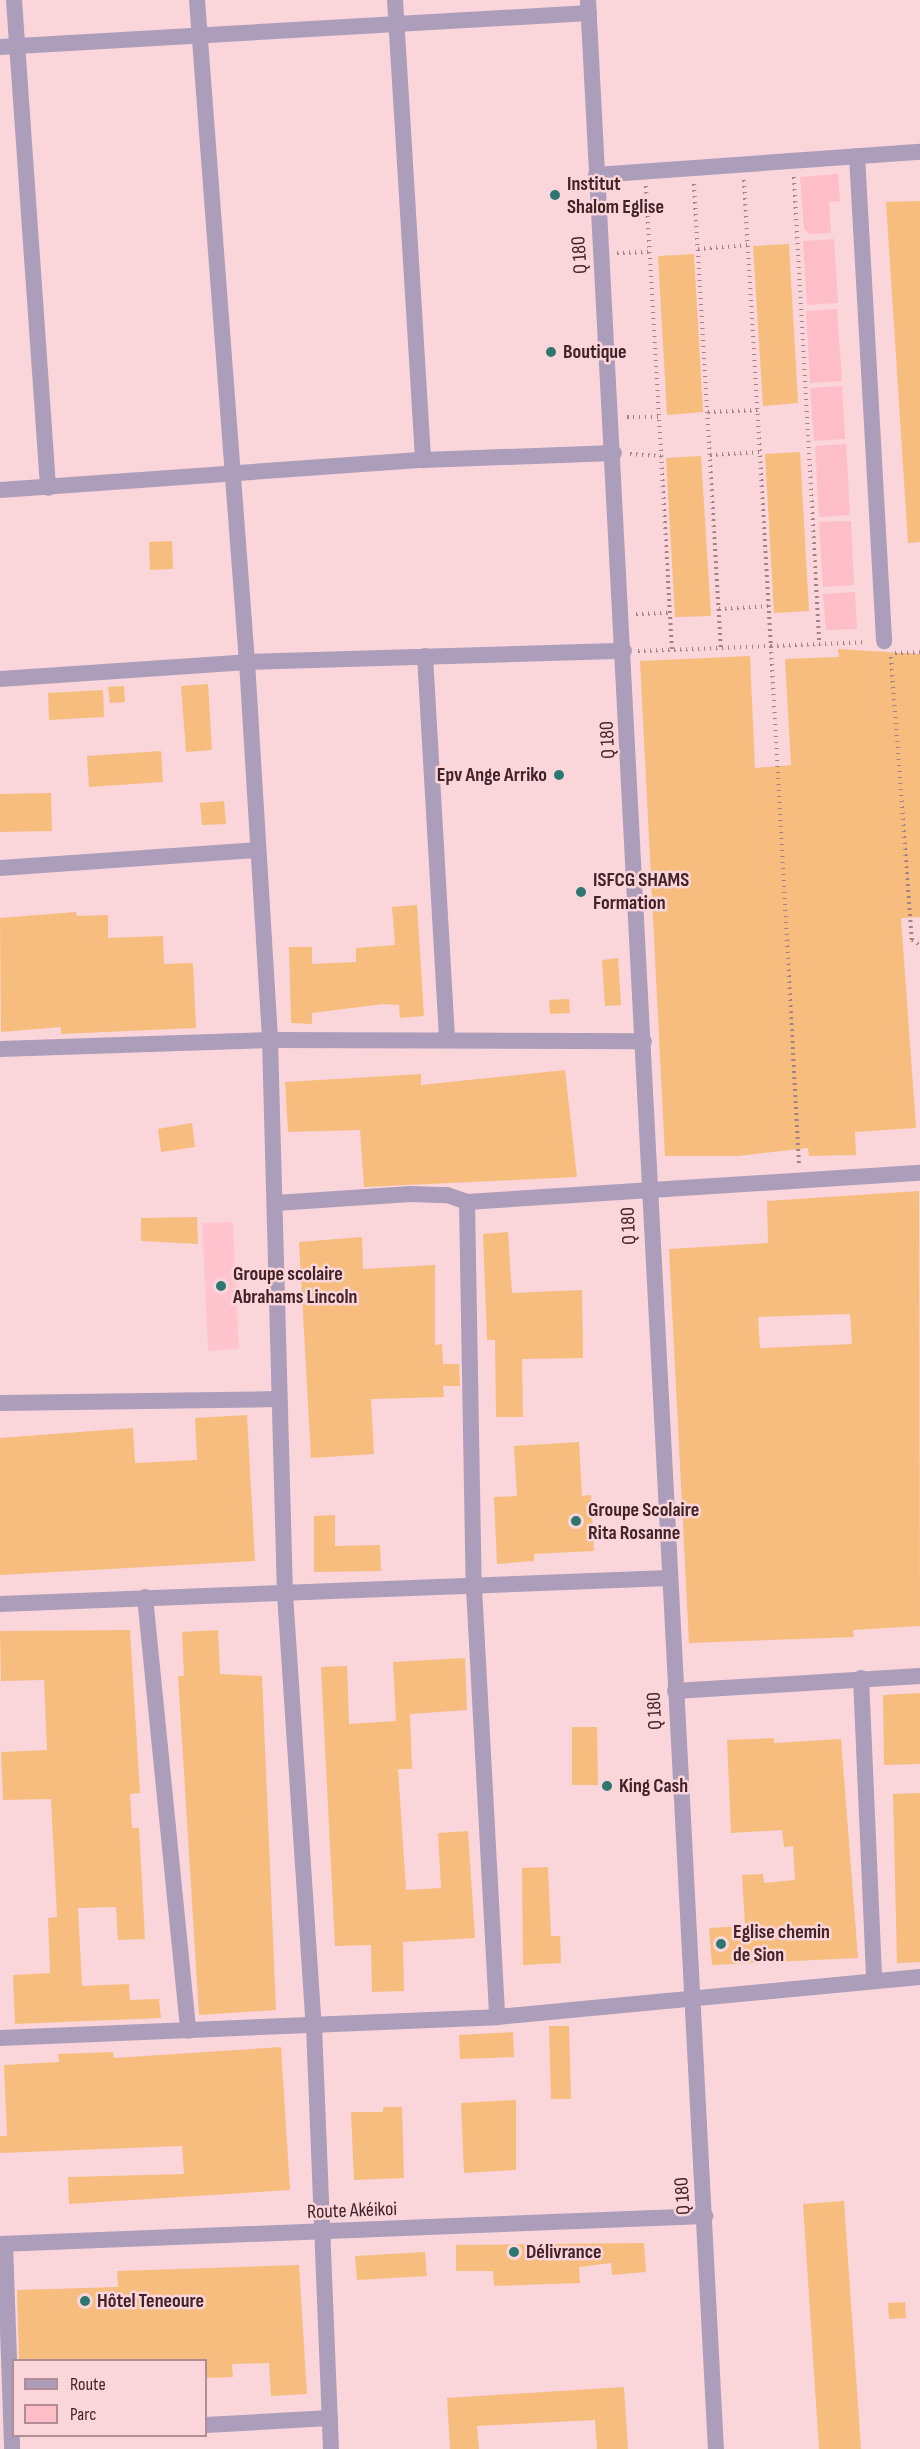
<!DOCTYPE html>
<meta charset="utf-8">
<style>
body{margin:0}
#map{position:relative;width:920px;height:2449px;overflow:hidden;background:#fad6db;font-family:"Sofia Sans Condensed",sans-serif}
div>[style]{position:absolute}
.built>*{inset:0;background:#ffc4cd}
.green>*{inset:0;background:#fdbec8}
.building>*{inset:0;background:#f6bd7f}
.path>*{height:4px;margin-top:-2px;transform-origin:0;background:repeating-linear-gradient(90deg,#a38186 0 1.5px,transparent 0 6px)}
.minor>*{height:16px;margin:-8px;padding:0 8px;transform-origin:8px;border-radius:8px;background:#ac9dbb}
.tertiary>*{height:16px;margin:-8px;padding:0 8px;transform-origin:8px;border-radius:8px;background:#ac9dbb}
.dots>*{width:16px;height:16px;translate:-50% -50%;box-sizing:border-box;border:3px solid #fad6db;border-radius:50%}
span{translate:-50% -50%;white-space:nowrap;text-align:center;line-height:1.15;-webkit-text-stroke:5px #fad6db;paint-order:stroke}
.poi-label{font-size:20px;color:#432228;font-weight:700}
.left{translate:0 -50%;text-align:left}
.right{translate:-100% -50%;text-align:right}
.street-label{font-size:20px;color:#432228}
.legend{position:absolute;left:12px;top:2359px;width:195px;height:78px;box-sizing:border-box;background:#fad6db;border:2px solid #b18e93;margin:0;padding:8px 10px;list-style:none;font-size:18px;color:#432228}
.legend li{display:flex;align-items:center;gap:12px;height:30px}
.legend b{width:30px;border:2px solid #b18e93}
</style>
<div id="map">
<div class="built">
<i style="clip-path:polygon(233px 1222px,239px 1349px,208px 1351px,202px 1223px)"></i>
</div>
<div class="green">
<i style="clip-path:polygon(838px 174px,840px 201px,829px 202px,831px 233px,810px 234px,804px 229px,800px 177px)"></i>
<i style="clip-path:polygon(834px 239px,838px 303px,807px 305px,803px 241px)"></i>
<i style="clip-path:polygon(837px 309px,842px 381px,810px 383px,806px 311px)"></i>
<i style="clip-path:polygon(842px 386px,845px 439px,814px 441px,810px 388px)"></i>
<i style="clip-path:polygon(846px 444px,850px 515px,819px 517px,815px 446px)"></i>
<i style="clip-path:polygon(851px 521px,854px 585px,823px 587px,819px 522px)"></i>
<i style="clip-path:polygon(855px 592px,857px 629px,826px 630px,823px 594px)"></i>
</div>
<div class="building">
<i style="clip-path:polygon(920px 201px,920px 542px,908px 543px,886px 202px)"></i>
<i style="clip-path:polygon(789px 244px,798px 403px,763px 406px,753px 246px)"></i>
<i style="clip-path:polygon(694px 254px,703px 412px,667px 415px,658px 256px)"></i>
<i style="clip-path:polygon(800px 452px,809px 611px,774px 613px,765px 454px)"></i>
<i style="clip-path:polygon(701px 456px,711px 616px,675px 617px,666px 458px)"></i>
<i style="clip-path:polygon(172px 541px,173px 569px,150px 570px,149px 542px)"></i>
<i style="clip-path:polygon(838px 649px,920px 654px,920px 917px,901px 918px,916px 1128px,855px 1132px,856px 1155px,809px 1156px,808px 1148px,738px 1156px,665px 1156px,640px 661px,750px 656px,755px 768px,791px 765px,785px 659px,839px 657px)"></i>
<i style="clip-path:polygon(208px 684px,212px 750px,186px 752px,181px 686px)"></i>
<i style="clip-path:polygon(124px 686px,125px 702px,110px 703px,108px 687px)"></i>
<i style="clip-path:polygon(103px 690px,104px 717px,49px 720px,48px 693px)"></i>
<i style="clip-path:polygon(161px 751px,163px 782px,89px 787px,87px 756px)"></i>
<i style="clip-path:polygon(51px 793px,52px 831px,0 832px,0 794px)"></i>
<i style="clip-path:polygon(224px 801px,226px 824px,202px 825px,200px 803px)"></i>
<i style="clip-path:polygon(417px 905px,424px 1016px,400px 1018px,399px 1005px,383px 1004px,312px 1013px,312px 1024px,291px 1023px,289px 947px,312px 947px,312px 964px,356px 962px,356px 948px,395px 945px,392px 907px)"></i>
<i style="clip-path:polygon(76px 912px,77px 916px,108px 915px,108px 938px,163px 936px,164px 964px,193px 963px,196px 1028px,61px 1034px,61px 1027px,1px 1032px,0 918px)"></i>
<i style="clip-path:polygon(618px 958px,621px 1005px,605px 1006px,602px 960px)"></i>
<i style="clip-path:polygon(569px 999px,570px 1013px,550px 1014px,549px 1000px)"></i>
<i style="clip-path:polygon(565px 1070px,577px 1177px,364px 1187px,360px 1130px,288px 1132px,285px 1082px,421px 1074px,421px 1085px)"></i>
<i style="clip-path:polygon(192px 1123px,195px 1147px,161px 1152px,158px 1129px)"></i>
<i style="clip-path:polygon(evenodd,919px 1191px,920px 1626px,853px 1630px,854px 1637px,689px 1643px,669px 1249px,768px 1243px,767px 1201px,919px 1191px,850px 1314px,852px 1344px,760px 1348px,758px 1317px,850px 1314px)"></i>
<i style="clip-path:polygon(197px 1217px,198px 1244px,141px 1241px,141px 1218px)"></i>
<i style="clip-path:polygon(508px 1232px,512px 1293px,582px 1290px,583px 1358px,522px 1359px,523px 1417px,496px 1417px,495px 1340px,487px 1340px,483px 1234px)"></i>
<i style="clip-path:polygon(362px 1237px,363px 1269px,435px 1265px,435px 1345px,442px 1344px,443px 1364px,459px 1364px,460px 1386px,443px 1386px,444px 1397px,371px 1399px,374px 1454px,311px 1458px,299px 1242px)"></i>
<i style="clip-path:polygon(247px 1415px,255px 1561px,0 1575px,0 1438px,133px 1428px,135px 1463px,197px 1460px,195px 1418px)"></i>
<i style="clip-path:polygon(579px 1442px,582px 1496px,591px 1495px,594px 1551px,534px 1554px,534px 1561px,497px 1564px,494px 1497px,517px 1496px,514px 1446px)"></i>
<i style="clip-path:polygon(335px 1515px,335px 1546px,380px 1545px,381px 1571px,314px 1572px,314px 1516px)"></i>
<i style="clip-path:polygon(130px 1630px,140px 1793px,130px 1794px,132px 1828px,139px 1828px,145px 1939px,118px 1940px,116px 1907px,78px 1908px,82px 1986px,129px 1984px,130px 2000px,159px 1999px,161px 2018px,15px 2024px,13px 1975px,50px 1973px,48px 1918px,57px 1917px,51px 1799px,3px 1800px,1px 1752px,47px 1750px,44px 1680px,1px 1681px,0 1631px)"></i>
<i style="clip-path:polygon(218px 1630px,220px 1674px,262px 1676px,276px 2010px,199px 2015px,178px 1676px,184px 1676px,182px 1632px)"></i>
<i style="clip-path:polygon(465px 1658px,467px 1710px,410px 1714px,412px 1769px,398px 1769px,406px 1890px,441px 1888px,438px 1833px,468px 1831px,475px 1938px,403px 1942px,404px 1991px,372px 1992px,371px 1945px,335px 1946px,321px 1667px,347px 1666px,349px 1724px,396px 1721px,393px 1662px)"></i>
<i style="clip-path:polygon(920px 1693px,920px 1764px,884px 1765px,883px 1695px)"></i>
<i style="clip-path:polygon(572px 1727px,597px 1727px,598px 1785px,572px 1785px)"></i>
<i style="clip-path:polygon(774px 1738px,774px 1743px,841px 1739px,858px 1958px,712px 1965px,709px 1928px,745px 1926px,742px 1875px,763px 1874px,764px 1883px,795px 1880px,793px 1846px,784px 1847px,782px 1830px,731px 1833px,727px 1740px)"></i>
<i style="clip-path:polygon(920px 1793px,920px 1962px,897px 1963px,893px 1794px)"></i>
<i style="clip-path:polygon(548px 1867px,551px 1936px,560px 1936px,561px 1963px,523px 1965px,522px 1868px)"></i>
<i style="clip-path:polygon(549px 2026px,569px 2026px,571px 2099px,551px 2099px)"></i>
<i style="clip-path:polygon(513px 2032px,514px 2057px,460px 2059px,459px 2035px)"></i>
<i style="clip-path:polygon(281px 2047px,290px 2190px,69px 2204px,68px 2177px,184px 2174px,182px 2146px,0 2153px,0 2136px,7px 2136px,4px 2065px,59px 2062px,58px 2054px,113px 2052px,114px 2058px)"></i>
<i style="clip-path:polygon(516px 2100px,516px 2170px,464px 2173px,461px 2103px)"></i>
<i style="clip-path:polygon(383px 2107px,402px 2107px,404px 2178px,354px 2180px,351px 2112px,383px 2112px)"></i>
<i style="clip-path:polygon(844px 2201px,861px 2449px,819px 2449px,803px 2204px)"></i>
<i style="clip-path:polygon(644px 2243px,646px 2272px,612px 2275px,611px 2263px,579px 2267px,580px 2283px,494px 2286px,493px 2271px,456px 2271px,456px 2245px)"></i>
<i style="clip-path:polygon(425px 2252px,427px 2276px,357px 2280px,355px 2256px)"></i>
<i style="clip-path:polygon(299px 2265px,307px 2394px,271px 2396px,269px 2363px,232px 2364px,233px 2377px,206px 2378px,206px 2361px,19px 2361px,17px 2290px,118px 2287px,117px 2271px)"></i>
<i style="clip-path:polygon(905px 2302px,906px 2318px,889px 2319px,888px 2303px)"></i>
<i style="clip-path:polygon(624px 2387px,628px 2449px,597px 2449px,595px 2420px,477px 2426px,479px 2449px,450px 2449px,447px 2398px)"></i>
</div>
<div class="path">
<i style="left:794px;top:177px;width:468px;rotate:86.9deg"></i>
<i style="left:744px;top:180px;width:467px;rotate:86.7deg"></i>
<i style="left:771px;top:646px;width:96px;rotate:-2.4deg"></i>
<i style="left:694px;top:184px;width:465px;rotate:86.7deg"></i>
<i style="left:646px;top:186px;width:465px;rotate:86.8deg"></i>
<i style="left:698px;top:249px;width:50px;rotate:-4.6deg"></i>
<i style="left:617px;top:253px;width:33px;rotate:-2deg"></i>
<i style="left:708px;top:412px;width:50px;rotate:-2.3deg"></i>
<i style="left:627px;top:417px;width:32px"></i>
<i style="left:630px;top:454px;width:31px;rotate:4deg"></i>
<i style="left:710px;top:455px;width:50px;rotate:-3.4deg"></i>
<i style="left:719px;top:609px;width:50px;rotate:-3.4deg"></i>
<i style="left:636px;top:614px;width:34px;rotate:-2deg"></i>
<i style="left:638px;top:651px;width:133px;rotate:-2.2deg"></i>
<i style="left:771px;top:646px;width:519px;rotate:86.91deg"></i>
<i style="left:895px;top:653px;width:25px;rotate:-2deg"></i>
<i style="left:891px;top:657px;width:284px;rotate:85.8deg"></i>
<i style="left:912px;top:940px;width:9px;rotate:32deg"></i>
</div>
<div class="minor">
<i style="left:14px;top:0;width:489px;rotate:86deg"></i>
<i style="left:197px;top:0;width:664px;rotate:85.68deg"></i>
<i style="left:247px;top:662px;width:379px;rotate:86.5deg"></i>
<i style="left:270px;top:1040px;width:554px;rotate:88.45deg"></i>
<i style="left:285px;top:1594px;width:433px;rotate:86.2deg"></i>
<i style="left:314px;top:2026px;width:423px;rotate:87.7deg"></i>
<i style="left:395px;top:0;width:461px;rotate:86.5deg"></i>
<i style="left:0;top:47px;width:590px;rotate:-3.3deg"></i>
<i style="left:857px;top:156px;width:486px;rotate:86.8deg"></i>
<i style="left:596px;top:175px;width:325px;rotate:-4.1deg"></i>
<i style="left:0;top:490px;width:424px;rotate:-4.1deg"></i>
<i style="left:423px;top:460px;width:191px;rotate:-2.1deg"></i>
<i style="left:425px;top:656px;width:385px;rotate:86.7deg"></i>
<i style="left:0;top:679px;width:248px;rotate:-3.9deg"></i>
<i style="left:247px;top:662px;width:377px;rotate:-1.7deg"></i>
<i style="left:0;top:868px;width:256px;rotate:-4deg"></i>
<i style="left:0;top:1049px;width:270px;rotate:-1.9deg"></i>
<i style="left:270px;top:1040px;width:374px;rotate:0.2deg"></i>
<i style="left:467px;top:1202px;width:386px;rotate:89deg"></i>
<i style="left:474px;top:1588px;width:430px;rotate:86.9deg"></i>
<i style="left:276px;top:1203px;width:135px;rotate:-3.8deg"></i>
<i style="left:411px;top:1194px;width:36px;rotate:2deg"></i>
<i style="left:447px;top:1195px;width:21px;rotate:19deg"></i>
<i style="left:467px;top:1202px;width:454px;rotate:-3.7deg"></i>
<i style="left:0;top:1403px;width:279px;rotate:-0.8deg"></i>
<i style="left:145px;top:1597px;width:436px;rotate:84.3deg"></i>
<i style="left:0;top:1604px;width:669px;rotate:-2.23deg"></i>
<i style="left:861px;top:1678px;width:302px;rotate:87.5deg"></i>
<i style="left:0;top:2038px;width:497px;rotate:-2.4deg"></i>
<i style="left:497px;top:2017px;width:425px;rotate:-5.4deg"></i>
<i style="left:5px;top:2244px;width:205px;rotate:88deg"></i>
<i style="left:206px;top:2425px;width:124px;rotate:-3.2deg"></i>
</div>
<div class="tertiary">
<i style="left:588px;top:0;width:2452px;rotate:87.01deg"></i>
<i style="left:675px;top:1691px;width:245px;rotate:-3.5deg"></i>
<i style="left:0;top:2244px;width:706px;rotate:-2.27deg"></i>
</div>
<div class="dots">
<i style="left:555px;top:195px;background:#2e7771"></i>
<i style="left:551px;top:352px;background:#2e7771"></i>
<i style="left:559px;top:775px;background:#2e7771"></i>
<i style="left:581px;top:892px;background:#2e7771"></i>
<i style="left:221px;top:1286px;background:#2e7771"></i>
<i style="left:576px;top:1521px;background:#2e7771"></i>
<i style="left:607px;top:1786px;background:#2e7771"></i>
<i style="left:721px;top:1944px;background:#2e7771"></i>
<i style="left:514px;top:2252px;background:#2e7771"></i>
<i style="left:85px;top:2301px;background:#2e7771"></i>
</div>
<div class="poi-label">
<span class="left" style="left:567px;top:196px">Institut<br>Shalom Eglise</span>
<span class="left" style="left:563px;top:352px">Boutique</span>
<span class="right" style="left:547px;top:775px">Epv Ange Arriko</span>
<span class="left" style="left:593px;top:892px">ISFCG SHAMS<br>Formation</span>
<span class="left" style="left:233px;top:1286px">Groupe scolaire<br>Abrahams Lincoln</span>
<span class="left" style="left:588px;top:1522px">Groupe Scolaire<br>Rita Rosanne</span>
<span class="left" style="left:619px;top:1786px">King Cash</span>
<span class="left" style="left:733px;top:1944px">Eglise chemin<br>de Sion</span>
<span class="left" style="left:526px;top:2252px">Délivrance</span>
<span class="left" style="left:97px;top:2301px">Hôtel Teneoure</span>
</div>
<div class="street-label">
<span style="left:580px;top:255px;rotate:-94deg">Q 180</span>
<span style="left:608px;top:740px;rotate:-93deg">Q 180</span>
<span style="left:629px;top:1226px;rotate:-93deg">Q 180</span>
<span style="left:655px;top:1711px;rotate:-93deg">Q 180</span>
<span style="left:683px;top:2196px;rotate:-94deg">Q 180</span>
<span style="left:352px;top:2211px;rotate:-2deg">Route Akéikoi</span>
</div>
<ul class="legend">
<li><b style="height:8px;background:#ac9dbb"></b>Route</li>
<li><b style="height:16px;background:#fdbec8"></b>Parc</li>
</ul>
</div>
